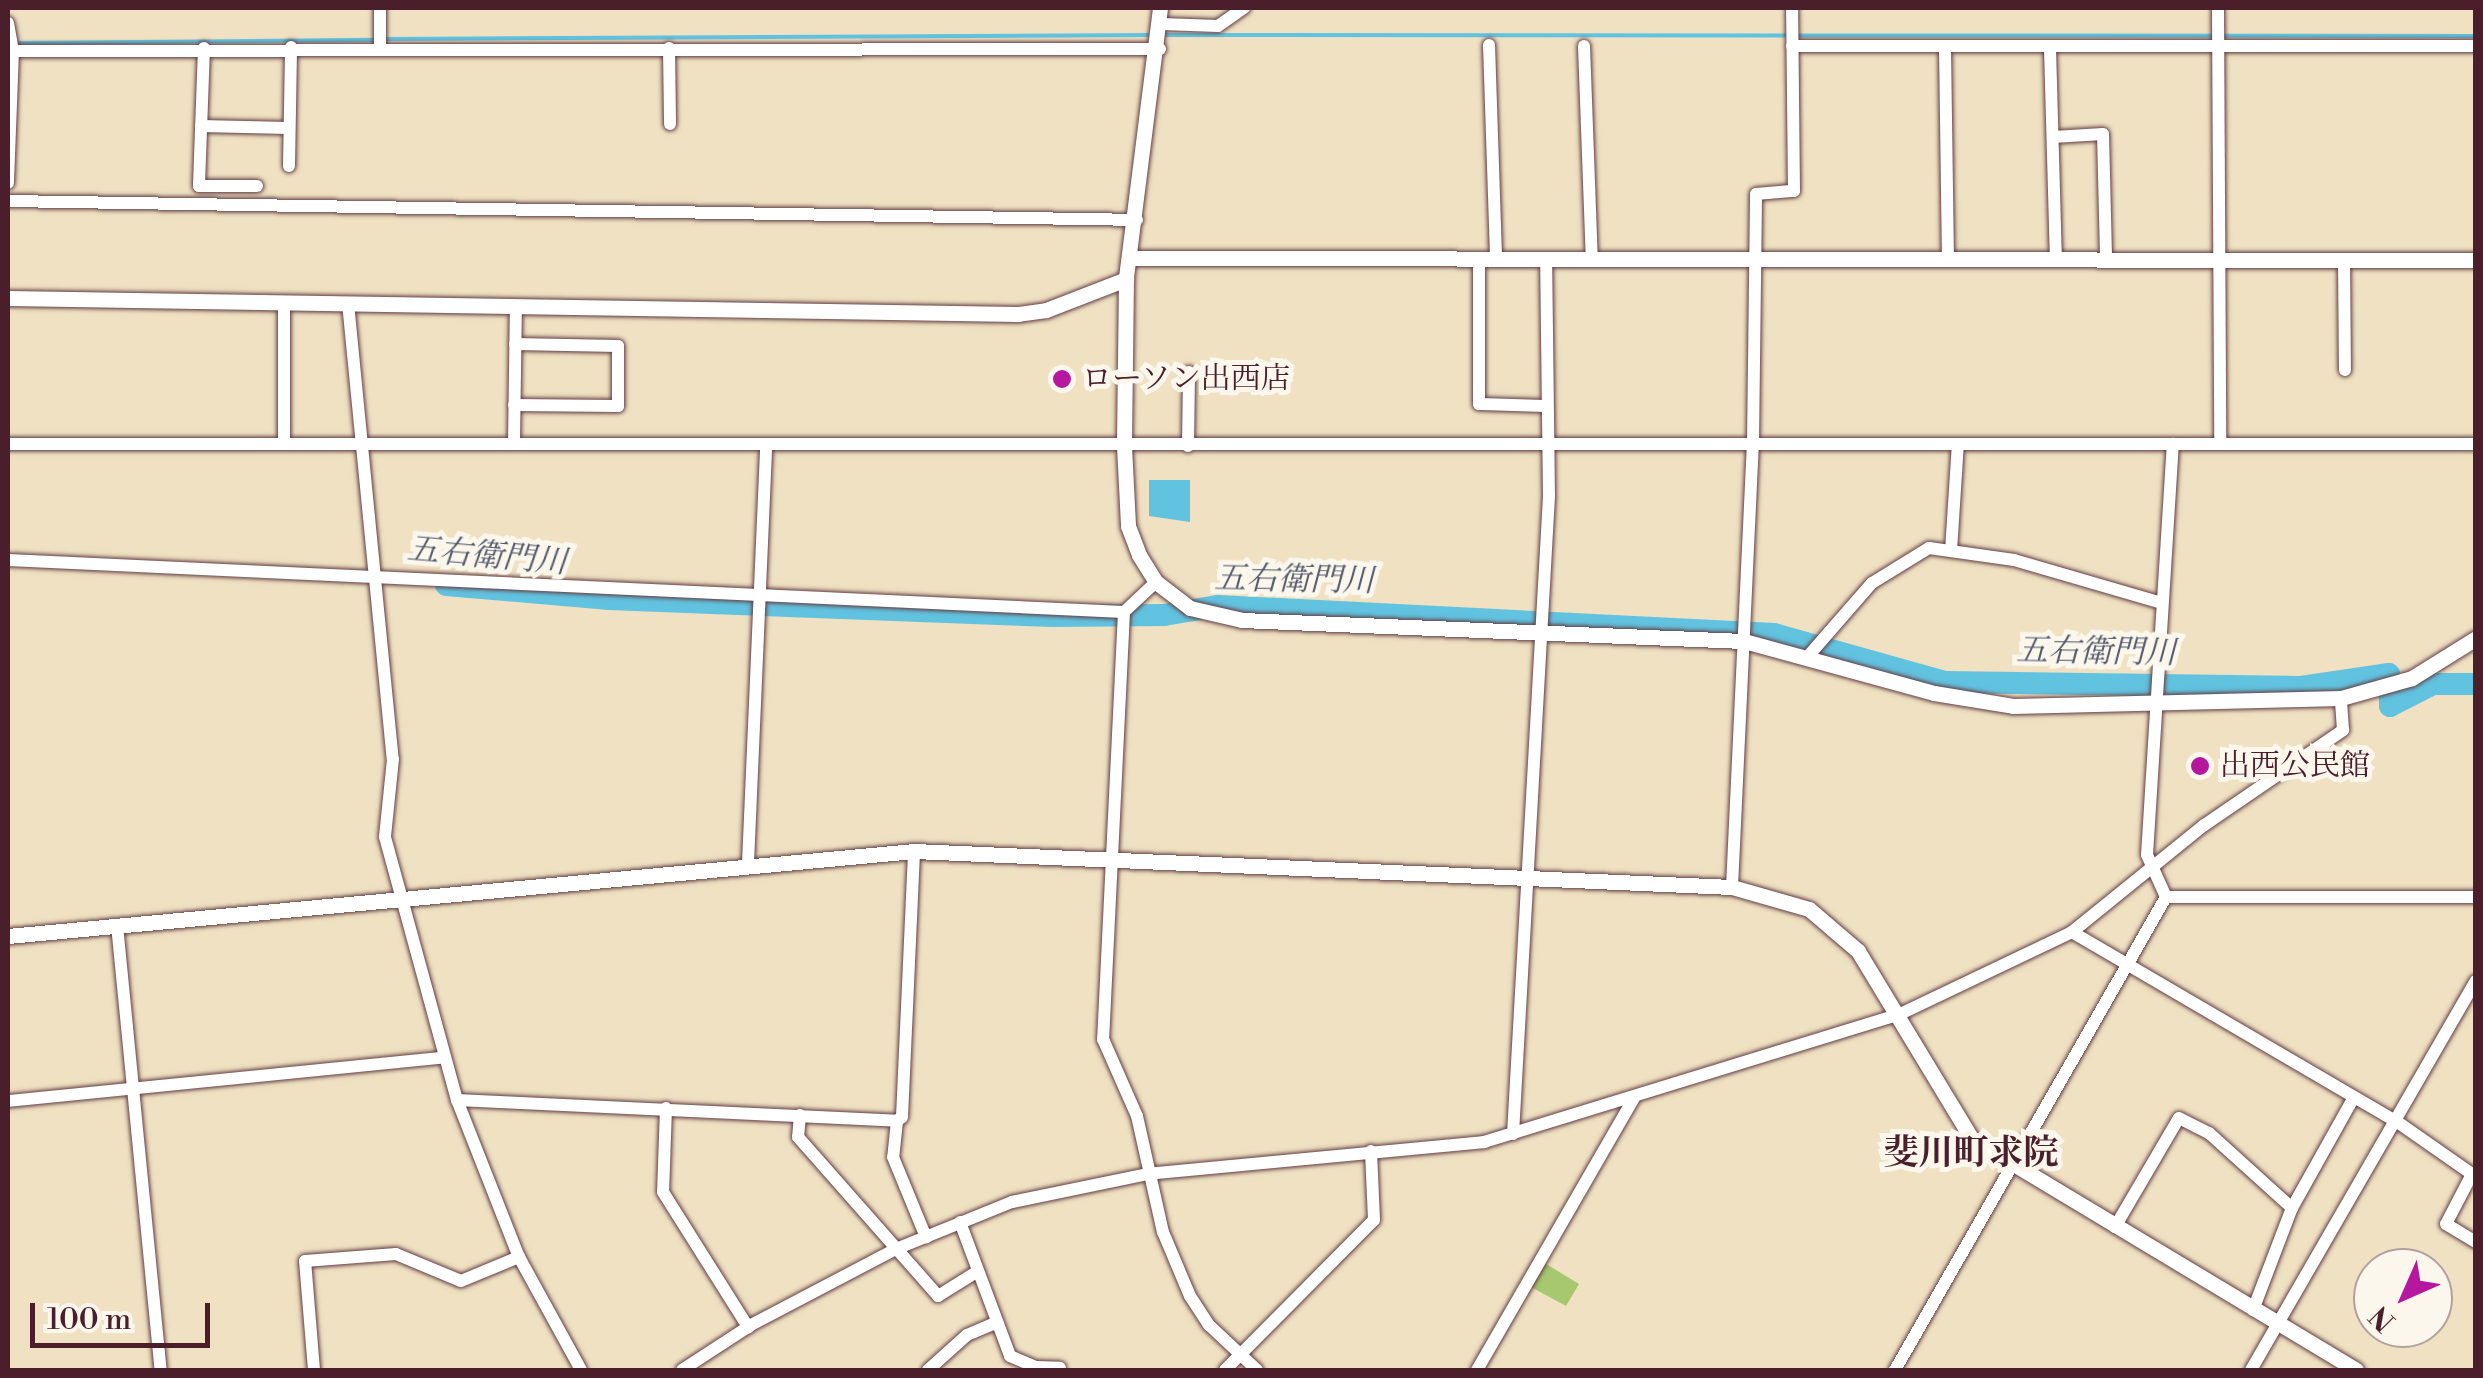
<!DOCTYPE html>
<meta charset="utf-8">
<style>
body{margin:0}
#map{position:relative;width:2483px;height:1378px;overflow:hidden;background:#efe1c2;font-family:"Libre Bodoni","Noto Serif JP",serif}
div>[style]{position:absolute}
.green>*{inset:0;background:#a8c870}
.water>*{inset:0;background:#62c3e0}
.stream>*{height:4px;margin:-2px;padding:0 2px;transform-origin:2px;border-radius:2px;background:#62c3e0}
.river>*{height:22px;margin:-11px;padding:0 11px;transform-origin:11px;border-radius:11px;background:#62c3e0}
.roads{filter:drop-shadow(0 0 2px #633c42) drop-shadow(0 0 2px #633c42)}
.minor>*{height:12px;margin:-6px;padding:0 6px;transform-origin:6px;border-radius:6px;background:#fff}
.tertiary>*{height:15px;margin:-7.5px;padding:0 7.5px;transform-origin:7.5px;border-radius:7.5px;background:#fff}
.dots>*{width:28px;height:28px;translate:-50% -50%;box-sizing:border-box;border:5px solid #fbf7ec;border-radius:50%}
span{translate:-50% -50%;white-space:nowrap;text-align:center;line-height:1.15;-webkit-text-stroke:10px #fbf7ec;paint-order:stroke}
.poi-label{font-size:30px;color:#4a1f2b}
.left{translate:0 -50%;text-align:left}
.water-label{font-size:32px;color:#52586a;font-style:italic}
.quarter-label{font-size:35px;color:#4a1f2b;font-weight:700}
.frame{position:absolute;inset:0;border:10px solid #4a1f2b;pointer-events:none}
.north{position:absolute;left:2353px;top:1248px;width:100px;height:100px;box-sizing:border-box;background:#fbf7ec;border:2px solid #b4a19f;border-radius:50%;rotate:225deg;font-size:28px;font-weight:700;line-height:40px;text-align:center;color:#4a1f2b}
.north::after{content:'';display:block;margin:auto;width:35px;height:45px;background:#b5179e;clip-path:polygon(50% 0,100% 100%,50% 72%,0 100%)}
.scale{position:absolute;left:30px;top:1303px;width:180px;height:45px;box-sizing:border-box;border:5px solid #4a1f2b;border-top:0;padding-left:12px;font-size:30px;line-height:35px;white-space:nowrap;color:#4a1f2b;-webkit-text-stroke:8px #fbf7ec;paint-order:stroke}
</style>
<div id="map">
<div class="green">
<i style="clip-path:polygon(1543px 1262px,1579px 1284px,1566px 1306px,1531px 1287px)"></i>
</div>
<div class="water">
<i style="clip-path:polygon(1149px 480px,1190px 480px,1190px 522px,1149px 516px)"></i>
</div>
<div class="stream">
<i style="left:1160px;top:35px;width:1316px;rotate:0.04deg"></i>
<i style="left:386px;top:39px;width:765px;rotate:-0.3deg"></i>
<i style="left:17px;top:43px;width:359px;rotate:-0.5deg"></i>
</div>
<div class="river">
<i style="left:446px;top:585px;width:164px;rotate:4.9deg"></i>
<i style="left:609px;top:599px;width:444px;rotate:2.2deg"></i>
<i style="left:1053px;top:616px;width:111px;rotate:-0.5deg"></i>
<i style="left:1164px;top:615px;width:55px;rotate:-9.5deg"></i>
<i style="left:1218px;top:606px;width:557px;rotate:2.88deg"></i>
<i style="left:1774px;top:634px;width:178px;rotate:15.7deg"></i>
<i style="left:1945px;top:682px;width:356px;rotate:0.8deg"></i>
<i style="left:2301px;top:687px;width:89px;rotate:-8.4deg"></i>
<i style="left:2389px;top:674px;width:32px;rotate:88deg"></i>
<i style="left:2390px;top:706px;width:48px;rotate:-27.1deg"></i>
<i style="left:2433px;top:684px;width:43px"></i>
</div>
<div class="roads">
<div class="minor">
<i style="left:2218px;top:8px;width:435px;rotate:89.7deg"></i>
<i style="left:8px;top:23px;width:28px;rotate:80deg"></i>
<i style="left:13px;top:51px;width:132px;rotate:92.2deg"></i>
<i style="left:1162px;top:24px;width:56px;rotate:2deg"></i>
<i style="left:1218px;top:26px;width:32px;rotate:-35deg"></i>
<i style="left:1489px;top:45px;width:215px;rotate:88.1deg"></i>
<i style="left:1584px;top:46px;width:214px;rotate:87.9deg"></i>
<i style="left:1792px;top:46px;width:684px"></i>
<i style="left:380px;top:47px;width:39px;rotate:-90deg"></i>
<i style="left:1945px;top:47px;width:212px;rotate:89.2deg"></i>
<i style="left:204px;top:48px;width:138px;rotate:92.1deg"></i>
<i style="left:199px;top:186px;width:58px"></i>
<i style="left:669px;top:48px;width:76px;rotate:89.2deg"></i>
<i style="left:2050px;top:48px;width:210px;rotate:88.4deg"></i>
<i style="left:8px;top:51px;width:1152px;rotate:-0.1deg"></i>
<i style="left:201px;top:126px;width:87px;rotate:1.3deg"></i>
<i style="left:2053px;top:137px;width:50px;rotate:-3.4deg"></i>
<i style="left:2103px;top:134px;width:124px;rotate:88.6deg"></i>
<i style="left:289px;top:166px;width:119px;rotate:-89deg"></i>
<i style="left:8px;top:201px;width:1129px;rotate:0.96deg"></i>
<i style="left:2344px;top:259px;width:111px;rotate:89.5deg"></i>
<i style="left:1479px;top:260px;width:144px;rotate:90deg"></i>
<i style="left:1479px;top:404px;width:68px;rotate:1.7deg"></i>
<i style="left:348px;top:303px;width:458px;rotate:84.4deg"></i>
<i style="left:393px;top:759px;width:78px;rotate:95.9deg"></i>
<i style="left:385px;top:837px;width:273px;rotate:74.7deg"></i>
<i style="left:457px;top:1100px;width:169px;rotate:68.5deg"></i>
<i style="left:519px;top:1257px;width:129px;rotate:61.2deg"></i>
<i style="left:514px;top:405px;width:104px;rotate:0.6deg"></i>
<i style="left:618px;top:406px;width:60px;rotate:-90deg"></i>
<i style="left:618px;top:346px;width:103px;rotate:-178.9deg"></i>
<i style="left:284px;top:442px;width:140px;rotate:-90deg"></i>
<i style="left:514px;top:443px;width:136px;rotate:-89.2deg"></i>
<i style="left:8px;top:444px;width:2468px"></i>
<i style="left:1188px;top:446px;width:74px;rotate:-89.2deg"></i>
<i style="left:1951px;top:551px;width:107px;rotate:-86.3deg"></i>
<i style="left:8px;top:560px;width:1117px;rotate:2.67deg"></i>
<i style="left:1124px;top:612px;width:44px;rotate:-43.2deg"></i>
<i style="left:1124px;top:612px;width:428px;rotate:92.8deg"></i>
<i style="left:1103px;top:1039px;width:84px;rotate:66.2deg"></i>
<i style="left:1137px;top:1116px;width:119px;rotate:77.4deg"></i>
<i style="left:1163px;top:1232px;width:69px;rotate:67.1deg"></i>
<i style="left:1190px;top:1296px;width:35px;rotate:57deg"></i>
<i style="left:1209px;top:1325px;width:66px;rotate:43.2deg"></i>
<i style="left:1810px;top:654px;width:94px;rotate:-48.9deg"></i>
<i style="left:1872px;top:583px;width:67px;rotate:-31.6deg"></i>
<i style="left:1929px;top:548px;width:86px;rotate:8deg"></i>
<i style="left:2014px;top:560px;width:154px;rotate:16.2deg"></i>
<i style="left:748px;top:863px;width:419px;rotate:-87.5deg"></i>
<i style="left:1732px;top:887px;width:443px;rotate:-87.3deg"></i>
<i style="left:1753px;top:444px;width:250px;rotate:-89.3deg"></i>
<i style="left:1756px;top:194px;width:38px;rotate:-5deg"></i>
<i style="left:1794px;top:191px;width:183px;rotate:-90.6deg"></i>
<i style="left:2166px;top:897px;width:46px;rotate:-114.3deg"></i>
<i style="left:2147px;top:855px;width:412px;rotate:-86.4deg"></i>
<i style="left:117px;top:925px;width:447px;rotate:84.4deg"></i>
<i style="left:2072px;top:932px;width:375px;rotate:30.3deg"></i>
<i style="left:2396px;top:1121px;width:93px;rotate:34.9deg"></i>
<i style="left:2472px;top:1174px;width:56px;rotate:117.5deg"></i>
<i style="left:2446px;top:1224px;width:35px;rotate:31deg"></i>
<i style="left:457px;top:1100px;width:441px;rotate:2.7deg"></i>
<i style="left:897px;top:1121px;width:36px;rotate:96deg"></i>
<i style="left:893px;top:1157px;width:87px;rotate:67.6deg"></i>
<i style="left:8px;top:1101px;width:436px;rotate:-5.7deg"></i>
<i style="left:666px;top:1108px;width:84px;rotate:92deg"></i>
<i style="left:663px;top:1192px;width:160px;rotate:57.8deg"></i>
<i style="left:800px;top:1115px;width:22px;rotate:95deg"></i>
<i style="left:798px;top:1137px;width:212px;rotate:48.6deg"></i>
<i style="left:938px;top:1296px;width:47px;rotate:-32deg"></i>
<i style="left:897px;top:1121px;width:6px;rotate:-39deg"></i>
<i style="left:902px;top:1117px;width:266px;rotate:-87.4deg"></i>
<i style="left:1513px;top:1134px;width:638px;rotate:-86.77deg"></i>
<i style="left:1549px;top:497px;width:236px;rotate:-90.7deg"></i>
<i style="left:960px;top:1222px;width:143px;rotate:69.5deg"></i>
<i style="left:1010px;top:1356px;width:28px;rotate:23deg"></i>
<i style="left:1036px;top:1367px;width:24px;rotate:2deg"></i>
<i style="left:2115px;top:1227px;width:126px;rotate:-59.6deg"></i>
<i style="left:2179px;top:1118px;width:34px;rotate:27deg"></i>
<i style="left:2209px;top:1133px;width:112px;rotate:42.1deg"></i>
<i style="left:2253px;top:1310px;width:109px;rotate:-69.1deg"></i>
<i style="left:2292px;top:1208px;width:127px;rotate:-60.8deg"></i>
<i style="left:314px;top:1370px;width:109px;rotate:-94.7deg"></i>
<i style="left:305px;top:1261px;width:91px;rotate:-4.4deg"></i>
<i style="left:396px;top:1254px;width:70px;rotate:22.6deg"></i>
<i style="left:461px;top:1281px;width:63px;rotate:-22.5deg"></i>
<i style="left:682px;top:1370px;width:82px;rotate:-33.1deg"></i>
<i style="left:751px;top:1325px;width:164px;rotate:-27.7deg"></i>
<i style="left:896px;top:1249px;width:125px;rotate:-22.1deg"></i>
<i style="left:1012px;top:1202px;width:138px;rotate:-11.7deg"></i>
<i style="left:1147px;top:1174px;width:339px;rotate:-5.4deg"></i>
<i style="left:1484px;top:1142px;width:433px;rotate:-17.1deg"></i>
<i style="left:1898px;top:1015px;width:193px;rotate:-25.5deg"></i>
<i style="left:2072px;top:932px;width:169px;rotate:-39deg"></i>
<i style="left:2203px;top:826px;width:170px;rotate:-34.4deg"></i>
<i style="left:2343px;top:730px;width:32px;rotate:-94deg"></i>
<i style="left:928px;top:1370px;width:52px;rotate:-41.9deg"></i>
<i style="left:967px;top:1335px;width:33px;rotate:-23deg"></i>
<i style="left:1225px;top:1370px;width:211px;rotate:-45.2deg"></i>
<i style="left:1374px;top:1220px;width:69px;rotate:-92.5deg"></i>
<i style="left:1477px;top:1370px;width:314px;rotate:-60deg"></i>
<i style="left:1895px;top:1370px;width:545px;rotate:-60.19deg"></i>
<i style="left:2166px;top:897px;width:310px"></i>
<i style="left:2251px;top:1370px;width:449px;rotate:-60deg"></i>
</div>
<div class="tertiary">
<i style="left:1160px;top:8px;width:273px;rotate:97.2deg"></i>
<i style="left:1126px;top:279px;width:167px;rotate:90.7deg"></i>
<i style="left:1124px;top:446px;width:80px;rotate:87.1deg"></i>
<i style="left:1128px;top:526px;width:31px;rotate:69deg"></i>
<i style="left:1139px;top:555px;width:32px;rotate:58deg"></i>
<i style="left:1156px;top:582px;width:43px;rotate:37.4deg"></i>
<i style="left:1190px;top:608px;width:53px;rotate:13deg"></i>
<i style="left:1242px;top:620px;width:502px;rotate:2.4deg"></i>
<i style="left:1744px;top:641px;width:197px;rotate:15.3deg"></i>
<i style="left:1934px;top:693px;width:80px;rotate:9.3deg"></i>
<i style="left:2013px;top:706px;width:328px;rotate:-1.4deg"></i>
<i style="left:2341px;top:698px;width:74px;rotate:-15.7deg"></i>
<i style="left:2412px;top:678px;width:75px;rotate:-32deg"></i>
<i style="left:1133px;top:258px;width:1343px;rotate:0.09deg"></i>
<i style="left:8px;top:298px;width:1010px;rotate:0.91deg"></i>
<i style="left:1018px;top:314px;width:28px;rotate:-8deg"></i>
<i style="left:1046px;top:310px;width:86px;rotate:-21.2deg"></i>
<i style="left:8px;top:936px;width:910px;rotate:-5.36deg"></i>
<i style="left:914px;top:851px;width:819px;rotate:2.52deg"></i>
<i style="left:1732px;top:887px;width:80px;rotate:15.9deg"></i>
<i style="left:1809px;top:909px;width:65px;rotate:40.6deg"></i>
<i style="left:1858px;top:951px;width:220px;rotate:58.8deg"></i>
<i style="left:1972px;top:1139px;width:448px;rotate:31deg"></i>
</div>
</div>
<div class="dots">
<i style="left:1062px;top:379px;background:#b5179e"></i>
<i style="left:2200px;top:766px;background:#b5179e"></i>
</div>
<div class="poi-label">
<span class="left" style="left:1082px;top:379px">ローソン出西店</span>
<span class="left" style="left:2220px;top:766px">出西公民館</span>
</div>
<div class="water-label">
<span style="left:487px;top:556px;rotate:5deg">五右衛門川</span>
<span style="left:1294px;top:580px;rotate:1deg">五右衛門川</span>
<span style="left:2096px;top:652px;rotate:1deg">五右衛門川</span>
</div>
<div class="quarter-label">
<span style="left:1971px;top:1154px">斐川町求院</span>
</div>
<div class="frame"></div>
<div class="north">N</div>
<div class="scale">100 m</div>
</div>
